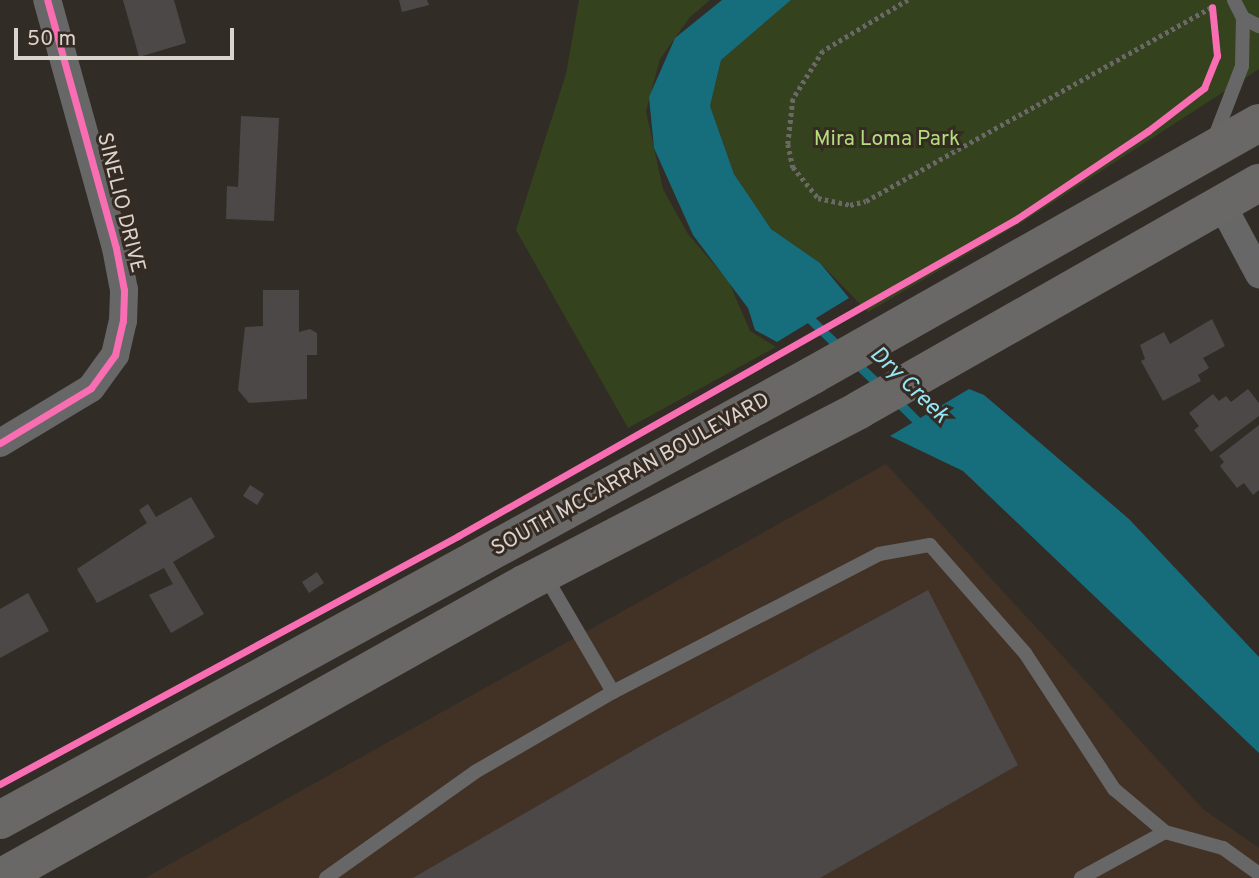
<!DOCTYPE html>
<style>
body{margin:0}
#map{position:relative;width:1259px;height:878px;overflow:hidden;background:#322c27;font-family:Overpass,sans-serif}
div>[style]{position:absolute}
.built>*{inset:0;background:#413225}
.green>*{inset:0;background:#34421e}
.water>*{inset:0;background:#166e7c}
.stream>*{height:9px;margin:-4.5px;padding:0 4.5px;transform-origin:4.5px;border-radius:4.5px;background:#166e7c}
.building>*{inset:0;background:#4c4847}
.path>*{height:4.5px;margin-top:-2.25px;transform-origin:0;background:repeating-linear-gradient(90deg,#6b6968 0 3.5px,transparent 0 7px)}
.lane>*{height:14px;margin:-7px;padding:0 7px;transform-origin:7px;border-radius:7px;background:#676767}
.street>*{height:28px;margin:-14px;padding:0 14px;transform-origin:14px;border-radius:14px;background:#676767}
.primary>*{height:38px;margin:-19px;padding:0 19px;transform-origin:19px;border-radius:19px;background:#696866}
.cycleway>*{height:7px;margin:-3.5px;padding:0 3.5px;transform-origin:3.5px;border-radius:3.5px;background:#f96db3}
span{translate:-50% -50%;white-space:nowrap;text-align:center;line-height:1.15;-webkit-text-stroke:6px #362b23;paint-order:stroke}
.park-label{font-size:21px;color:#b3df7b}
.street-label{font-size:21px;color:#dbd3ce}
.water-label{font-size:23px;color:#95e7f6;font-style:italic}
.scale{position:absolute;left:14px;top:28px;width:220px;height:32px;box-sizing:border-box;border:4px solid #dbd3ce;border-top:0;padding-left:9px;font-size:21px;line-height:24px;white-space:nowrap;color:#dbd3ce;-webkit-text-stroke:5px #362b23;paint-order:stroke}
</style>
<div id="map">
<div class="built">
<i style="clip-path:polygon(886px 464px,1203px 809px,1259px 848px,1259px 878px,145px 878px)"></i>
</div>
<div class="green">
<i style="clip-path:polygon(579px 0,710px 0,690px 17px,660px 59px,646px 111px,663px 189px,688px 234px,729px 282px,750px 331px,776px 347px,628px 428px,516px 230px,566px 74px)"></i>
<i style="clip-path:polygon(791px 0,1259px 0,1259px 69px,1024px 221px,868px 312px,820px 263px,771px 229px,734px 174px,710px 106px,721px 60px)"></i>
</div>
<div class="water">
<i style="clip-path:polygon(722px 0,791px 0,721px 60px,710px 106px,734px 174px,771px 229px,820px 263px,849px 298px,777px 342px,755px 330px,748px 308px,693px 235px,654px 148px,649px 97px,675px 38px)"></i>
<i style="clip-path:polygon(969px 389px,984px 395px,1129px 519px,1259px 657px,1259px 753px,963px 471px,890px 436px)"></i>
</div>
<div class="stream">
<i style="left:804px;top:313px;width:53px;rotate:44.2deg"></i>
<i style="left:855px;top:362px;width:35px;rotate:44deg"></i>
<i style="left:896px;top:400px;width:38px;rotate:45deg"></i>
</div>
<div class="building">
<i style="clip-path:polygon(123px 0,174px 0,186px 43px,139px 57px)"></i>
<i style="clip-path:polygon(399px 0,427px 0,429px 5px,402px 12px)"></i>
<i style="clip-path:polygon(241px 116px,279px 118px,274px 221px,226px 219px,227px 186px,238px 187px)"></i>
<i style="clip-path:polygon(263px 290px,299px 290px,299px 332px,310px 329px,317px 333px,317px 355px,307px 355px,307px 399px,249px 403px,238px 390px,245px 327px,263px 326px)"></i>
<i style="clip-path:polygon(1212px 319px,1225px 346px,1203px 358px,1209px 368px,1198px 375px,1201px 381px,1163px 401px,1141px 361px,1145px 359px,1140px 345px,1164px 332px,1170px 344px)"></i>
<i style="clip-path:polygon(1248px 389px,1259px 403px,1259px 416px,1211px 452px,1194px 430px,1199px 426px,1189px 413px,1213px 394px,1219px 401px,1226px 396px,1231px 402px)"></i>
<i style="clip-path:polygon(1259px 425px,1259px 490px,1253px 495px,1244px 483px,1237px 488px,1220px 466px,1224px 462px,1219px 456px)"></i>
<i style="clip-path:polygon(250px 485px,264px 494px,257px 505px,243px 496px)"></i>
<i style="clip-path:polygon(191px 497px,215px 537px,173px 562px,204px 614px,171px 633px,149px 595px,173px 584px,164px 568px,97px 603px,77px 569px,147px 523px,139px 510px,148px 504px,156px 517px)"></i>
<i style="clip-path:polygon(317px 572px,324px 583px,309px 593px,302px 582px)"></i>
<i style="clip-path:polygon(928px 590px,1018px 765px,820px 878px,413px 878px,653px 739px)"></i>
<i style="clip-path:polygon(28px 593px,49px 631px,0 658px,0 609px)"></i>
</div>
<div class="path">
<i style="left:908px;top:0;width:99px;rotate:149deg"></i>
<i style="left:823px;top:51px;width:57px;rotate:122deg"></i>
<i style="left:793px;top:99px;width:45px;rotate:96.3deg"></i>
<i style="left:788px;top:144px;width:24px;rotate:78deg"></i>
<i style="left:793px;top:167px;width:40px;rotate:51deg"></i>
<i style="left:818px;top:198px;width:33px;rotate:12deg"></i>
<i style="left:850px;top:205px;width:16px;rotate:-14deg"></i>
<i style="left:866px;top:201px;width:399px;rotate:-29.3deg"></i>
</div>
<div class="lane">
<i style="left:1243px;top:18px;width:18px;rotate:27deg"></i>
<i style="left:1214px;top:139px;width:78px;rotate:-69deg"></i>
<i style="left:1242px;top:66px;width:48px;rotate:-88.8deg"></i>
<i style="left:1243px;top:18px;width:20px;rotate:-117deg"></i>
<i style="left:613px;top:692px;width:300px;rotate:-27.4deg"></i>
<i style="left:879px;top:554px;width:52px;rotate:-10deg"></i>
<i style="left:930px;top:545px;width:144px;rotate:48.7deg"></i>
<i style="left:1025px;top:653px;width:163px;rotate:56.8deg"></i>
<i style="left:1114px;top:789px;width:67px;rotate:40.1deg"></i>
<i style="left:1165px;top:832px;width:60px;rotate:15.4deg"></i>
<i style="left:1223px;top:848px;width:44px;rotate:35.8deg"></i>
<i style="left:326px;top:878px;width:183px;rotate:-35.4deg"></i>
<i style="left:475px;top:772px;width:160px;rotate:-30.1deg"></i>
<i style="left:613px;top:692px;width:137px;rotate:-120.3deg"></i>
<i style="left:1081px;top:878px;width:96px;rotate:-28.7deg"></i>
</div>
<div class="street">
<i style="left:1221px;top:203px;width:81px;rotate:61.8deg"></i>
<i style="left:0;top:443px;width:106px;rotate:-31.1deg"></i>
<i style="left:91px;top:388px;width:41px;rotate:-54deg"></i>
<i style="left:115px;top:355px;width:35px;rotate:-77deg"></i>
<i style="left:123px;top:321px;width:31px;rotate:-88deg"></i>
<i style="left:124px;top:290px;width:43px;rotate:-100.8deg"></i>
<i style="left:116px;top:248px;width:257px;rotate:-105.5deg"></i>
</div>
<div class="primary">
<i style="left:0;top:820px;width:927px;rotate:-28.69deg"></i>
<i style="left:813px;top:375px;width:512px;rotate:-29.47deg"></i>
<i style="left:0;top:878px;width:601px;rotate:-29.3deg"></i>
<i style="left:524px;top:584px;width:377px;rotate:-27.4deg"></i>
<i style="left:859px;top:410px;width:460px;rotate:-29.6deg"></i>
</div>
<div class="cycleway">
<i style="left:0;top:443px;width:106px;rotate:-31.1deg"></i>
<i style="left:91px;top:388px;width:41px;rotate:-54deg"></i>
<i style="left:115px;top:355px;width:35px;rotate:-77deg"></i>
<i style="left:123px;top:321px;width:31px;rotate:-88deg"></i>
<i style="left:124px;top:290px;width:43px;rotate:-100.8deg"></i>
<i style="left:116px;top:248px;width:257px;rotate:-105.5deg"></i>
<i style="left:0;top:784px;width:521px;rotate:-28.43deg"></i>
<i style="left:458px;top:536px;width:640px;rotate:-29.57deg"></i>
<i style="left:1015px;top:220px;width:160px;rotate:-33.8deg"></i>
<i style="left:1148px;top:131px;width:71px;rotate:-37.5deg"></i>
<i style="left:1204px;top:88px;width:35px;rotate:-68deg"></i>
<i style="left:1217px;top:56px;width:49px;rotate:-95.8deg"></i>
</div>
<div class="park-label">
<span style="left:887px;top:140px">Mira Loma Park</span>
</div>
<div class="street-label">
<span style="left:120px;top:203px;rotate:76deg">SINELIO DRIVE</span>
<span style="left:631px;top:475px;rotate:-29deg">SOUTH MCCARRAN BOULEVARD</span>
</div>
<div class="water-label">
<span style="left:908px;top:386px;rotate:44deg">Dry Creek</span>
</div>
<div class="scale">50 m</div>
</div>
